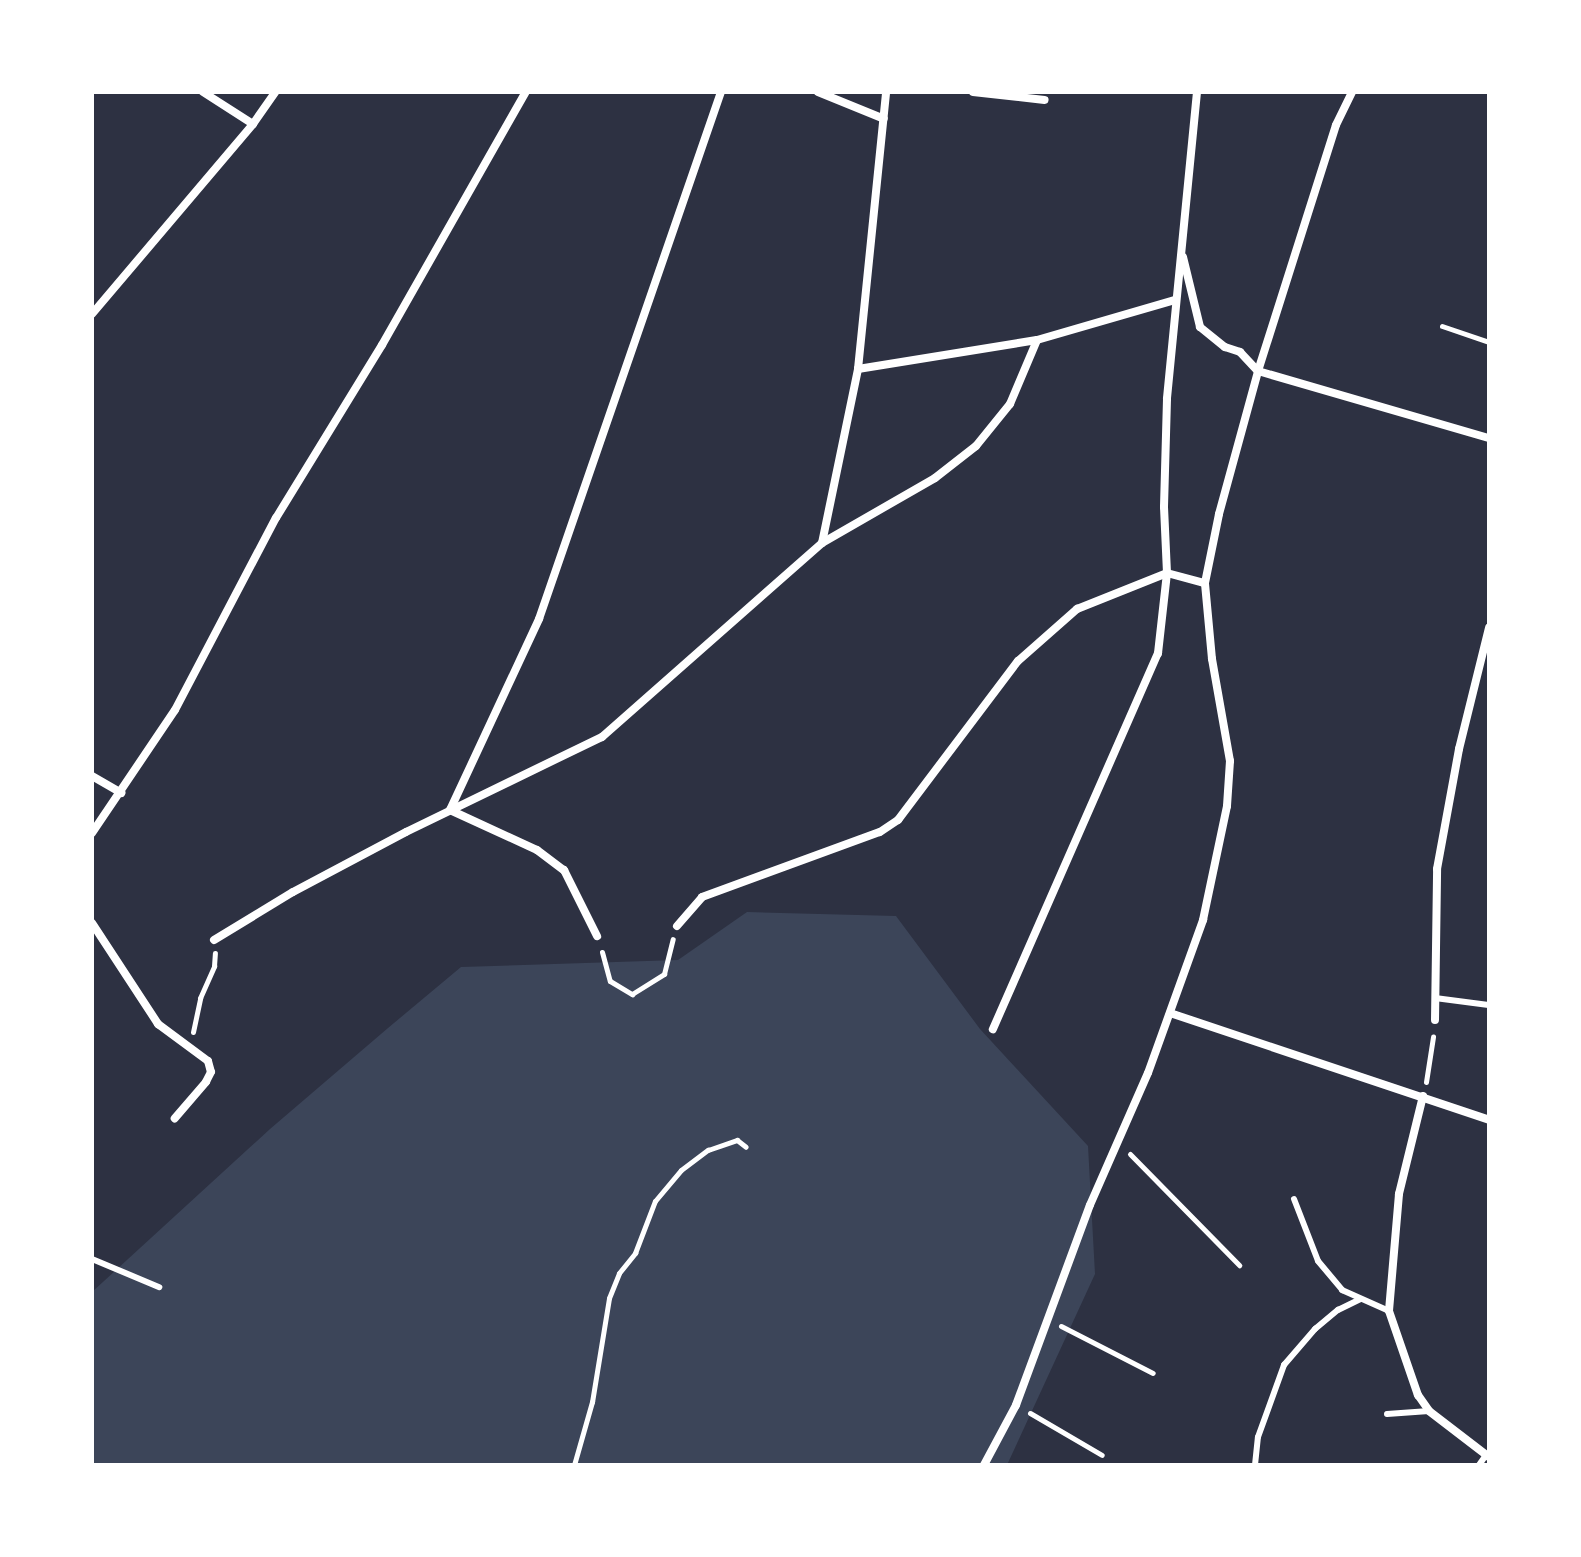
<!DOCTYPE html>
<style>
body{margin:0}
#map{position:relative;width:1581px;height:1557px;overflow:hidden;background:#2d3142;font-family:Cabin,sans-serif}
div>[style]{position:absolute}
.green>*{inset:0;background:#3c4559}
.path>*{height:5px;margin:-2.5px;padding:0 2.5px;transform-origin:2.5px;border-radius:2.5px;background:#fff}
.service>*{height:6px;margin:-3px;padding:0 3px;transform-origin:3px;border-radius:3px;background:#fff}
.minor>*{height:8px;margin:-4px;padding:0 4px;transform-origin:4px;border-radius:4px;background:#fff}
span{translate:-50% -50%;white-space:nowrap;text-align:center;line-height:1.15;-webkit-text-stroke:7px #fff;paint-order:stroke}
.frame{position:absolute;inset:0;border:94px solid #fff;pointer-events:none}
</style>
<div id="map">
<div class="green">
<i style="clip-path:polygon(747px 912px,896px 916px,980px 1029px,1088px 1146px,1095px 1274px,1007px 1465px,92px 1465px,92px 1292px,270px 1129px,388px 1028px,461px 967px,678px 960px)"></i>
</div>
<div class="path">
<i style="left:1442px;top:326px;width:50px;rotate:18.8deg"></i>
<i style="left:602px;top:952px;width:30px;rotate:75deg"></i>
<i style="left:610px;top:981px;width:26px;rotate:31deg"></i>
<i style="left:632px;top:994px;width:38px;rotate:-32deg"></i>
<i style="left:664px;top:974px;width:36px;rotate:-76deg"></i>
<i style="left:193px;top:1032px;width:35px;rotate:-78deg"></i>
<i style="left:200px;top:998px;width:35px;rotate:-66deg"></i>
<i style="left:214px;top:966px;width:13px;rotate:-86deg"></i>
<i style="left:1426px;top:1082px;width:46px;rotate:-81.2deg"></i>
<i style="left:1130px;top:1154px;width:156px;rotate:45.5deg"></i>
<i style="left:1061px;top:1326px;width:103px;rotate:27.1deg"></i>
<i style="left:1030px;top:1413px;width:83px;rotate:30.3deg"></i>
<i style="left:574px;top:1465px;width:66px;rotate:-74.1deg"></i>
<i style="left:592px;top:1402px;width:105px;rotate:-80.7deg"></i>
<i style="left:609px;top:1298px;width:27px;rotate:-68deg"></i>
<i style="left:619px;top:1273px;width:26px;rotate:-51deg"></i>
<i style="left:635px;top:1253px;width:56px;rotate:-69deg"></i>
<i style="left:655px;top:1201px;width:40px;rotate:-50deg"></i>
<i style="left:681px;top:1170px;width:34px;rotate:-37deg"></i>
<i style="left:708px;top:1150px;width:31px;rotate:-19deg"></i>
<i style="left:737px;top:1140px;width:11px;rotate:38deg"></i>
</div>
<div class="service">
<i style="left:1435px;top:998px;width:54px;rotate:7.4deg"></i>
<i style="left:1294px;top:1199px;width:66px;rotate:68.8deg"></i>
<i style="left:1318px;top:1261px;width:38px;rotate:50deg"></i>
<i style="left:1342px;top:1290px;width:51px;rotate:24.1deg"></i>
<i style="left:92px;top:1259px;width:73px;rotate:22.7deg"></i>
<i style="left:1387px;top:1414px;width:42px;rotate:-4.1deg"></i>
<i style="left:1255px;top:1465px;width:28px;rotate:-84deg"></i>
<i style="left:1258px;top:1437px;width:77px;rotate:-70.1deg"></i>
<i style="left:1284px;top:1365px;width:48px;rotate:-49.3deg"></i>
<i style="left:1315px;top:1329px;width:30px;rotate:-40deg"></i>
<i style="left:1338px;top:1310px;width:25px;rotate:-26deg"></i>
<i style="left:1479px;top:1465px;width:12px;rotate:-55deg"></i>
</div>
<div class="minor">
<i style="left:203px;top:92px;width:59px;rotate:32.6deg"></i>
<i style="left:818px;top:92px;width:71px;rotate:22.2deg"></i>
<i style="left:973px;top:92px;width:72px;rotate:6.3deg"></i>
<i style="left:1197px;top:92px;width:308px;rotate:95.6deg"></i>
<i style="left:1167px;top:399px;width:108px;rotate:91.6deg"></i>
<i style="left:1164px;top:507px;width:66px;rotate:87.4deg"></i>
<i style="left:1167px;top:573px;width:39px;rotate:15deg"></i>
<i style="left:1183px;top:257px;width:72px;rotate:76.3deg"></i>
<i style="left:1200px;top:327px;width:32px;rotate:39deg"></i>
<i style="left:1225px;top:347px;width:16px;rotate:18deg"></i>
<i style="left:1240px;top:352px;width:26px;rotate:47deg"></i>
<i style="left:1258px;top:371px;width:241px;rotate:16.2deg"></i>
<i style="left:92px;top:314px;width:249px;rotate:-49.7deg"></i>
<i style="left:253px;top:124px;width:39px;rotate:-55deg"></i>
<i style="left:858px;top:369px;width:181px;rotate:-9.2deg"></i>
<i style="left:1037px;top:340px;width:144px;rotate:-16.2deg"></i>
<i style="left:822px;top:543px;width:178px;rotate:-78.3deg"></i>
<i style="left:858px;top:369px;width:278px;rotate:-84.2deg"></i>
<i style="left:92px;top:776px;width:34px;rotate:30deg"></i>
<i style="left:450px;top:810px;width:211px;rotate:-65deg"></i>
<i style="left:539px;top:619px;width:558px;rotate:-70.95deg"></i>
<i style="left:450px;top:810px;width:96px;rotate:24.7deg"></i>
<i style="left:537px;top:850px;width:34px;rotate:37deg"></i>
<i style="left:564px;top:870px;width:74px;rotate:63.4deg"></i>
<i style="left:92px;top:833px;width:148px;rotate:-56deg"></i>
<i style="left:175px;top:710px;width:217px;rotate:-62.3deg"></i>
<i style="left:276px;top:518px;width:203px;rotate:-58.5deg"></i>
<i style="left:382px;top:345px;width:291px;rotate:-60.4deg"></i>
<i style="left:92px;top:923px;width:121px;rotate:56.8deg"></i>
<i style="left:158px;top:1024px;width:62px;rotate:36.5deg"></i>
<i style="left:208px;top:1061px;width:11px;rotate:75deg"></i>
<i style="left:211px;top:1072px;width:11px;rotate:117deg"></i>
<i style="left:206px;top:1082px;width:48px;rotate:130.7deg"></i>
<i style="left:677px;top:926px;width:38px;rotate:-49deg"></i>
<i style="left:702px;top:897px;width:189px;rotate:-20.1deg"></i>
<i style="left:880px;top:832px;width:22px;rotate:-34deg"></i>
<i style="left:898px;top:820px;width:199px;rotate:-53deg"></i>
<i style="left:1018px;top:661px;width:79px;rotate:-41.4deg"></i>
<i style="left:1077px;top:609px;width:97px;rotate:-21.8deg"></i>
<i style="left:1167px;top:573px;width:81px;rotate:96.4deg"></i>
<i style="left:1158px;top:653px;width:411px;rotate:113.7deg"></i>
<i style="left:214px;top:940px;width:92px;rotate:-31.3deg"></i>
<i style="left:293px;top:892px;width:128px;rotate:-28deg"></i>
<i style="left:406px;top:832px;width:218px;rotate:-25.9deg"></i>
<i style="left:602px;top:737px;width:293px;rotate:-41.4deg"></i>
<i style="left:822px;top:543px;width:130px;rotate:-29.9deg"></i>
<i style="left:935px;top:478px;width:52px;rotate:-38deg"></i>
<i style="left:976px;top:446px;width:54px;rotate:-51deg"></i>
<i style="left:1010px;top:404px;width:69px;rotate:-67.1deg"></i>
<i style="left:1170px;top:1013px;width:336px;rotate:18.5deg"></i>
<i style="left:1435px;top:1020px;width:151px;rotate:-89.2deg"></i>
<i style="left:1437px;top:869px;width:122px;rotate:-79.6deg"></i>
<i style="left:1459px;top:749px;width:125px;rotate:-76.1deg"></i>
<i style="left:1423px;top:1096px;width:101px;rotate:103.8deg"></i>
<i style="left:1399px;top:1194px;width:117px;rotate:94.9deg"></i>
<i style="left:1389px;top:1311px;width:89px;rotate:71deg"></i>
<i style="left:1418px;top:1395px;width:19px;rotate:55deg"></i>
<i style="left:1429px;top:1411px;width:76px;rotate:37.5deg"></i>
<i style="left:984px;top:1465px;width:68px;rotate:-61.9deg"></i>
<i style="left:1016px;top:1405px;width:213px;rotate:-69.7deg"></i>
<i style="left:1090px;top:1205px;width:144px;rotate:-66.3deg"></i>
<i style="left:1148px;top:1073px;width:163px;rotate:-70.2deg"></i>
<i style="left:1203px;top:920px;width:116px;rotate:-78.1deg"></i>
<i style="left:1227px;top:806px;width:45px;rotate:-86.2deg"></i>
<i style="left:1230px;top:761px;width:104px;rotate:-100deg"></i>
<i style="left:1212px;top:659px;width:76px;rotate:-95.3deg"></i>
<i style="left:1205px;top:583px;width:70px;rotate:-78.5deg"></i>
<i style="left:1219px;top:514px;width:148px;rotate:-74.7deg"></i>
<i style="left:1258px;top:371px;width:258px;rotate:-72.4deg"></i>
<i style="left:1336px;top:125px;width:37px;rotate:-64deg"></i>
</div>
<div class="frame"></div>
</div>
